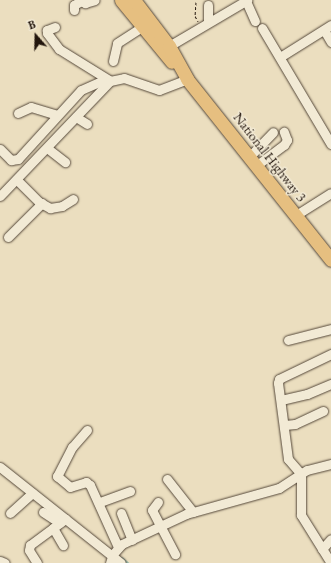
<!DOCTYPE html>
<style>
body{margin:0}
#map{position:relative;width:331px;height:563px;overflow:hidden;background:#ebdebf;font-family:"EB Garamond",serif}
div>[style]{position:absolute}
.stream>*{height:2px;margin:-1px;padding:0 1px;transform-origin:1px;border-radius:1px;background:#99bcae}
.path>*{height:1px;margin-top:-0.5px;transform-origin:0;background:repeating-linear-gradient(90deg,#23160d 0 3px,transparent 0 5px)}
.roads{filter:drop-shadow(0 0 1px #55483a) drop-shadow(0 0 1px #55483a)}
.minor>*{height:9px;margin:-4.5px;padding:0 4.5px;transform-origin:4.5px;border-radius:4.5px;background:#f2ead5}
.highway>*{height:13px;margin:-6.5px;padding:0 6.5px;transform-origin:6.5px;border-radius:6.5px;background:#e6bf80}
span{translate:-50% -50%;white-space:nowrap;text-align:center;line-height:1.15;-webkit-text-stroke:3px #f2ead5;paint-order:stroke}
.street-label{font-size:14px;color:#23160d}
.north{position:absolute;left:16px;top:16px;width:40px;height:40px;-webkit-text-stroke:3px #f2ead5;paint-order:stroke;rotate:340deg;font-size:11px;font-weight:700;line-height:16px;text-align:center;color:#23160d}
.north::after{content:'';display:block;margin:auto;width:14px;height:18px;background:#23160d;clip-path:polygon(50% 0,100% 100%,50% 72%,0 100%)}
</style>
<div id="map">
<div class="stream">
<i style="left:122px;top:558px;width:8px;rotate:40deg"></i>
</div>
<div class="path">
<i style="left:196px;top:2px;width:14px;rotate:94deg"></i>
<i style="left:195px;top:16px;width:6px;rotate:59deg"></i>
</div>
<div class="roads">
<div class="minor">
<i style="left:79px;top:0;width:7px;rotate:27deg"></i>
<i style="left:85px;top:3px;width:10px;rotate:-17deg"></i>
<i style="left:246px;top:1px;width:22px;rotate:66deg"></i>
<i style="left:208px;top:5px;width:17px;rotate:90deg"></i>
<i style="left:74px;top:10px;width:5px;rotate:-90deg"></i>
<i style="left:74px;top:5px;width:8px;rotate:-30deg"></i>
<i style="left:55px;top:27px;width:9px;rotate:159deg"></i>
<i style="left:47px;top:30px;width:3px;rotate:90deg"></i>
<i style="left:47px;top:33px;width:20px;rotate:53deg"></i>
<i style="left:59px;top:49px;width:59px;rotate:31.8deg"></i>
<i style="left:262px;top:28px;width:135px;rotate:59.3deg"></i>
<i style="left:324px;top:30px;width:14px;rotate:60deg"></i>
<i style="left:169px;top:46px;width:91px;rotate:-30.5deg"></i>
<i style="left:280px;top:57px;width:60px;rotate:-32.1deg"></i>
<i style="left:113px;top:61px;width:18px;rotate:-77deg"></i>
<i style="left:117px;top:43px;width:30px;rotate:-33deg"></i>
<i style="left:18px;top:113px;width:14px;rotate:-25deg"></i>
<i style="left:31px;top:107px;width:27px;rotate:17deg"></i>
<i style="left:76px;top:117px;width:13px;rotate:32deg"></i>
<i style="left:47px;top:148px;width:23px;rotate:38deg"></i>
<i style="left:0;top:149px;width:16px;rotate:45deg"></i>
<i style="left:11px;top:160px;width:7px;rotate:-8deg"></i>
<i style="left:18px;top:159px;width:93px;rotate:-47.6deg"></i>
<i style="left:81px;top:90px;width:27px;rotate:-24deg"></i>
<i style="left:250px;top:156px;width:33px;rotate:-46deg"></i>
<i style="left:257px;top:165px;width:34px;rotate:-37deg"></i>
<i style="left:284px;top:145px;width:6px;rotate:-59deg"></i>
<i style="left:287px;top:140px;width:9px;rotate:-111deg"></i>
<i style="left:17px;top:180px;width:31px;rotate:45deg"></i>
<i style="left:39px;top:202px;width:13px;rotate:29deg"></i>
<i style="left:50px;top:208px;width:12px;rotate:-9deg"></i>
<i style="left:62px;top:206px;width:13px;rotate:-32deg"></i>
<i style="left:0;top:196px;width:159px;rotate:-46.3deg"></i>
<i style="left:110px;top:81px;width:14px;rotate:-12deg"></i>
<i style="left:124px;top:78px;width:37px;rotate:19deg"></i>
<i style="left:159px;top:90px;width:30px;rotate:-21deg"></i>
<i style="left:296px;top:215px;width:41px;rotate:-32.2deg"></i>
<i style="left:8px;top:237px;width:48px;rotate:-45deg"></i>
<i style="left:288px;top:340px;width:44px;rotate:-14.3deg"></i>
<i style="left:281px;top:400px;width:27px;rotate:-13deg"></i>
<i style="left:307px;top:394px;width:26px;rotate:-23deg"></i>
<i style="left:285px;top:425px;width:10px;rotate:-6deg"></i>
<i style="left:295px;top:424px;width:31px;rotate:-25deg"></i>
<i style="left:87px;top:430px;width:23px;rotate:131deg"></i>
<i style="left:72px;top:447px;width:33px;rotate:117deg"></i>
<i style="left:57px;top:476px;width:17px;rotate:40deg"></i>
<i style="left:70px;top:487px;width:17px;rotate:-17deg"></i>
<i style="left:86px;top:482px;width:5px;rotate:37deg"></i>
<i style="left:90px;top:485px;width:68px;rotate:65.7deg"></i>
<i style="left:0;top:467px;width:154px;rotate:38.4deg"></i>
<i style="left:167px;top:479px;width:42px;rotate:51.8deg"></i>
<i style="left:100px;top:502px;width:32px;rotate:-20deg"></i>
<i style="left:158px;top:502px;width:10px;rotate:127deg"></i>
<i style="left:152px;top:510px;width:50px;rotate:62.4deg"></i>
<i style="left:43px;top:512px;width:20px;rotate:33deg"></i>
<i style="left:10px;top:513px;width:30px;rotate:-42deg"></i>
<i style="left:121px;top:513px;width:29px;rotate:68deg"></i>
<i style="left:53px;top:528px;width:20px;rotate:60deg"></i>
<i style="left:322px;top:549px;width:13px;rotate:-48deg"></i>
<i style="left:0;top:561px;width:5px;rotate:22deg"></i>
<i style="left:37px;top:563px;width:15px;rotate:-122deg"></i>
<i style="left:29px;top:550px;width:5px;rotate:-79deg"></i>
<i style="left:30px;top:545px;width:44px;rotate:-36.6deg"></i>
<i style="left:110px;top:563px;width:9px;rotate:-72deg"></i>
<i style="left:113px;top:554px;width:13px;rotate:-48deg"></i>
<i style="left:122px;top:544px;width:71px;rotate:-25.1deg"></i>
<i style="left:186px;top:514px;width:97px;rotate:-15.6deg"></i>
<i style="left:279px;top:488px;width:33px;rotate:-33deg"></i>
<i style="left:307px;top:470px;width:25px;rotate:-14deg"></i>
<i style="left:331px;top:563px;width:57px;rotate:-122deg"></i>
<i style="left:301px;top:515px;width:41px;rotate:-90deg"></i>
<i style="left:301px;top:474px;width:20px;rotate:-131deg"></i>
<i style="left:288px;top:459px;width:77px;rotate:-97.5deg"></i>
<i style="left:278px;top:383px;width:4px;rotate:-76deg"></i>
<i style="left:279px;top:379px;width:58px;rotate:-25.7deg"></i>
</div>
<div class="highway">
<i style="left:121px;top:0;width:80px;rotate:50.6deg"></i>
<i style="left:134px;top:0;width:58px;rotate:52.7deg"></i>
<i style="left:169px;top:46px;width:38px;rotate:61deg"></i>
<i style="left:187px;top:79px;width:231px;rotate:51.5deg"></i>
</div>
</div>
<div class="street-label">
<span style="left:270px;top:157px;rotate:52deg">National Highway 3</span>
</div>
<div class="north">B</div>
</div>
